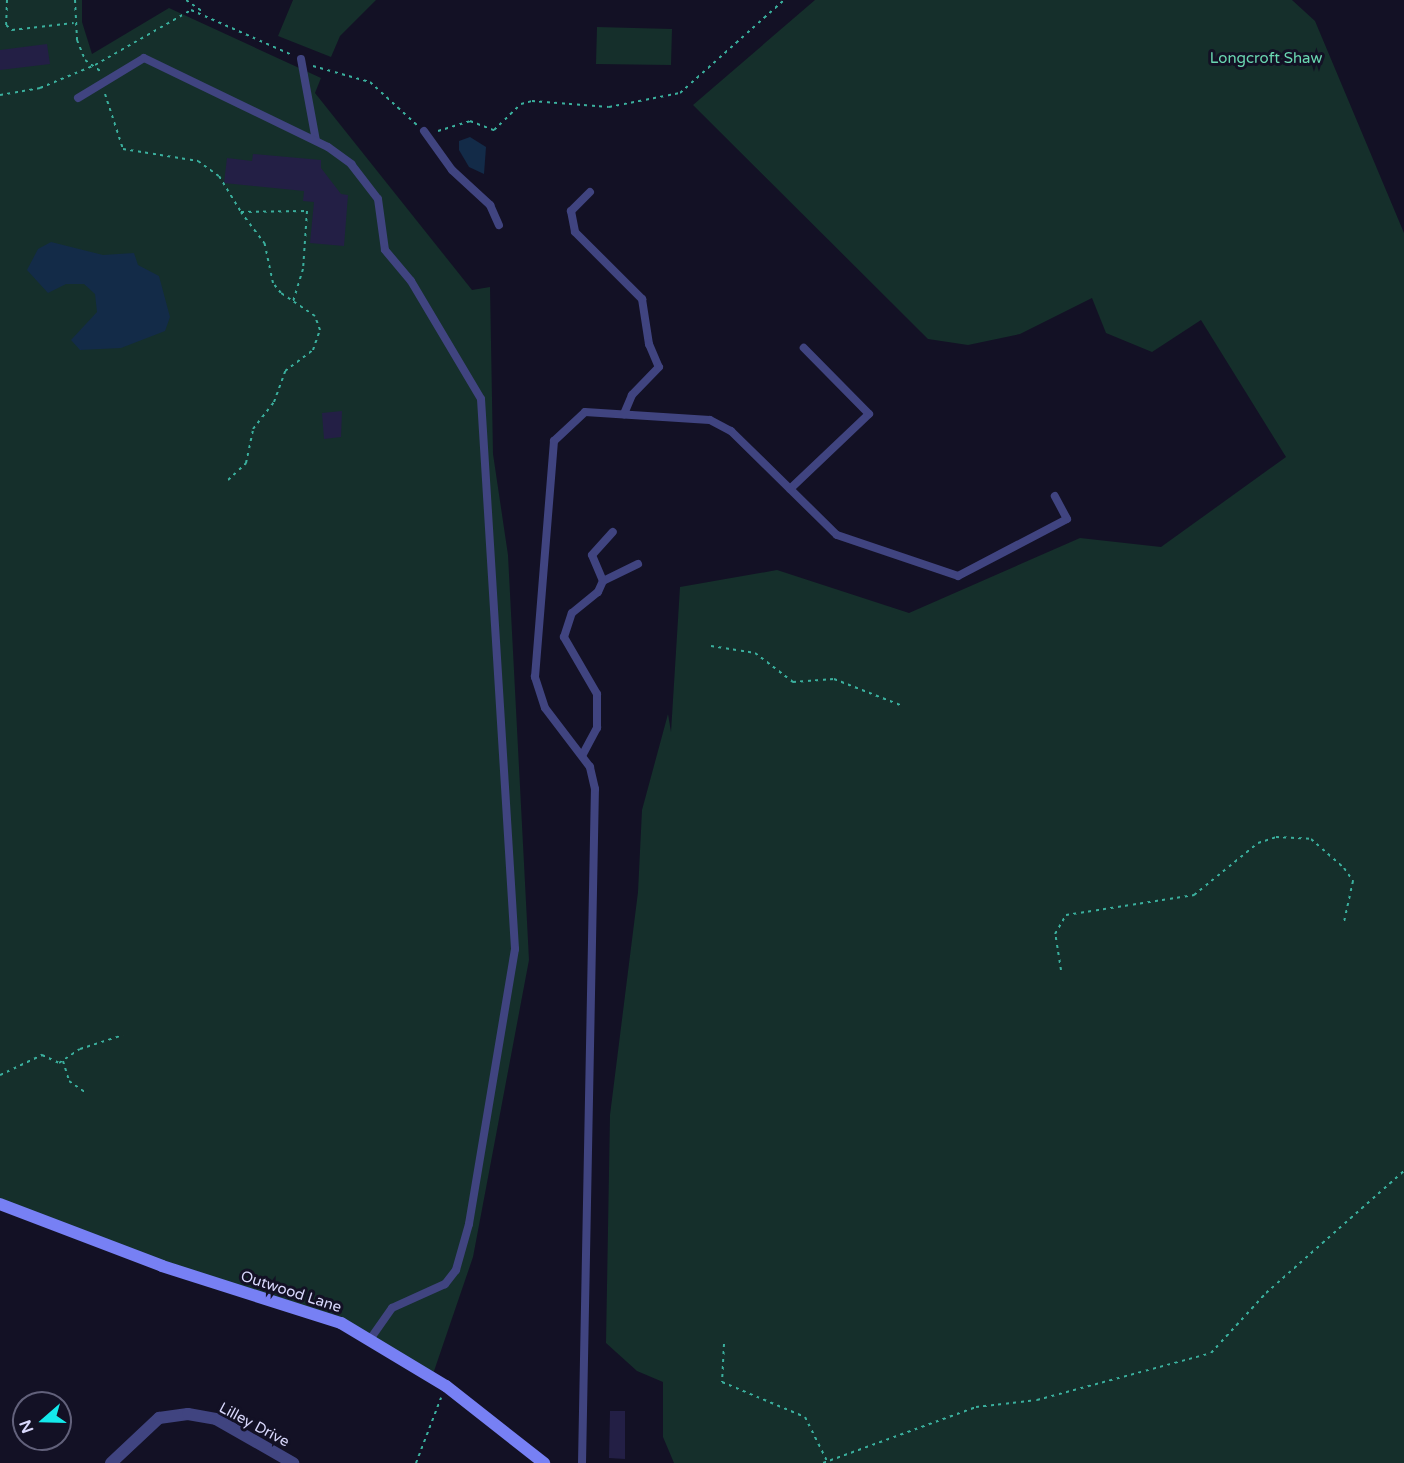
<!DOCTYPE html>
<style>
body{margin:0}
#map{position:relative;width:1404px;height:1463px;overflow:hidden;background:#131125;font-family:"Varela Round",sans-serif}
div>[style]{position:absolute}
.green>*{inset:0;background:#152f2b}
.water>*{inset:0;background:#132b48}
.building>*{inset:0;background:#231f45}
.path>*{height:2px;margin-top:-1px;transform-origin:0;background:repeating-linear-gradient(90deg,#3aaf9d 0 3px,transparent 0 7.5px)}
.service>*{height:8px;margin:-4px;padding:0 4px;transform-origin:4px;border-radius:4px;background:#404480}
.minor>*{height:12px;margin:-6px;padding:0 6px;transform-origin:6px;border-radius:6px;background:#404480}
.secondary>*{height:12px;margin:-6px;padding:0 6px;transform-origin:6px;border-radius:6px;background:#7780f4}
span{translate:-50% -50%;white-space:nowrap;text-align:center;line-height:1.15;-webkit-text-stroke:6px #131125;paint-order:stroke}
.park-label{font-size:15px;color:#6ad7b1}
.street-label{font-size:15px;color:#d9d8fc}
.north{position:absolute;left:12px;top:1391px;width:60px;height:60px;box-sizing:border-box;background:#131125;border:2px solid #62617b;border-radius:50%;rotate:250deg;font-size:16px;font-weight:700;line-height:24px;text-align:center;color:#d9d8fc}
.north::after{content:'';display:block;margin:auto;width:21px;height:27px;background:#14eaec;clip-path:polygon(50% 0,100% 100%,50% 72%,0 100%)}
</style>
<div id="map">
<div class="green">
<i style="clip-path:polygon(0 0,82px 0,82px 22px,92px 54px,169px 8px,321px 78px,315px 93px,472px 290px,490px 287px,493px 454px,508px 555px,529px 960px,473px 1257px,432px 1377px,371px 1338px,0 1204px)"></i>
<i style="clip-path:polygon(293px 0,376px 0,340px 36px,331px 57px,278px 36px)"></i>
<i style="clip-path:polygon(815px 0,1292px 0,1315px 21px,1404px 233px,1404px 1463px,674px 1463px,663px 1437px,663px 1382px,637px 1371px,606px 1343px,610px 1115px,638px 892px,642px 810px,668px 714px,671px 732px,680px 587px,777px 570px,909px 613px,1080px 538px,1161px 547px,1286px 457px,1201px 320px,1152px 352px,1106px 333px,1092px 298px,1020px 334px,968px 345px,928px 339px,693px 105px)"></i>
<i style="clip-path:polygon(597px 27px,672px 29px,671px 65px,596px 64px)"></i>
</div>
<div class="water">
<i style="clip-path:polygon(470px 137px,486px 147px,484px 174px,469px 167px,459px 150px,459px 141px)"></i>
<i style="clip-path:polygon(51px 242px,103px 255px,134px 253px,138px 265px,159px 276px,170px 317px,165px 331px,121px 348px,80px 350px,71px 340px,97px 312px,95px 294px,84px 284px,66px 284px,48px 293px,27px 270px,38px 249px)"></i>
</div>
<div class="building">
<i style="clip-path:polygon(47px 44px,50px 64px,0 70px,0 50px)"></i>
<i style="clip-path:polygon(253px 154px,321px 160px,321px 168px,341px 194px,348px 195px,344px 246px,310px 243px,314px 202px,303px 201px,304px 191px,224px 183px,227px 158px,252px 161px)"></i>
<i style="clip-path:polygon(342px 411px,341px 437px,324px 439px,322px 413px)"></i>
<i style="clip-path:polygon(610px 1411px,625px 1411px,625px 1459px,609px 1458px)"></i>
</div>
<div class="path">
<i style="left:7px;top:0;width:25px;rotate:92deg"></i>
<i style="left:6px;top:25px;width:8px;rotate:40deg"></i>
<i style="left:12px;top:30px;width:62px;rotate:-6.4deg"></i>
<i style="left:75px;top:0;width:40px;rotate:87.1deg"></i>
<i style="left:77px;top:40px;width:22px;rotate:68deg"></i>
<i style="left:85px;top:60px;width:19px;rotate:36deg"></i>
<i style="left:186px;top:0;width:21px;rotate:35deg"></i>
<i style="left:313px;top:66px;width:59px;rotate:15.7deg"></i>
<i style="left:370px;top:82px;width:64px;rotate:42.5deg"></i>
<i style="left:105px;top:94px;width:58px;rotate:71.9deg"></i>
<i style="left:123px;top:149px;width:76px;rotate:9.1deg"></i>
<i style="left:198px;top:161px;width:26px;rotate:36deg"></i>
<i style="left:219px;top:176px;width:42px;rotate:58.6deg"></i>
<i style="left:0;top:95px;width:41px;rotate:-9.9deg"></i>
<i style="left:40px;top:88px;width:60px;rotate:-22.7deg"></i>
<i style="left:95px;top:65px;width:111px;rotate:-29.8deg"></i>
<i style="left:191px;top:10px;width:111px;rotate:24deg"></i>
<i style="left:438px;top:131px;width:34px;rotate:-17deg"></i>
<i style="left:470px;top:121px;width:26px;rotate:21deg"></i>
<i style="left:494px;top:130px;width:37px;rotate:-44deg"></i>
<i style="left:521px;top:104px;width:11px;rotate:-15deg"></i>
<i style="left:532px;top:101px;width:77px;rotate:4.5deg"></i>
<i style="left:609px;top:107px;width:72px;rotate:-11.2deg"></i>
<i style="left:680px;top:93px;width:140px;rotate:-41.8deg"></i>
<i style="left:228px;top:480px;width:25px;rotate:-43deg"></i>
<i style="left:246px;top:463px;width:35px;rotate:-78deg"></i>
<i style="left:253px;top:429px;width:34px;rotate:-52deg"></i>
<i style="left:274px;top:402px;width:33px;rotate:-70deg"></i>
<i style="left:285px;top:371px;width:35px;rotate:-37deg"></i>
<i style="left:313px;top:350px;width:21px;rotate:-71deg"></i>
<i style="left:320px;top:330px;width:15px;rotate:-110deg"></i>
<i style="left:315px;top:316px;width:41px;rotate:-145.9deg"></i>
<i style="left:281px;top:293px;width:13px;rotate:-129deg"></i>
<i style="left:273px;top:283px;width:40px;rotate:-102deg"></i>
<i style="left:265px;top:244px;width:40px;rotate:-127deg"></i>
<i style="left:241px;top:212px;width:66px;rotate:-0.9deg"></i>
<i style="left:307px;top:211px;width:58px;rotate:93.9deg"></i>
<i style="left:303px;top:269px;width:34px;rotate:107deg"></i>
<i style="left:711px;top:646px;width:45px;rotate:9deg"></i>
<i style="left:755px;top:653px;width:48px;rotate:37.3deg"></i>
<i style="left:793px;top:682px;width:41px;rotate:-4.2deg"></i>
<i style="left:834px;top:679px;width:71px;rotate:21.5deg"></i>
<i style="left:1061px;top:970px;width:36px;rotate:-99deg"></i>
<i style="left:1055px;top:934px;width:22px;rotate:-60deg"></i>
<i style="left:1066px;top:915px;width:130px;rotate:-8.9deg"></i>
<i style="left:1194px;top:895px;width:82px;rotate:-39.1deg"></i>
<i style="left:1258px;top:843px;width:19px;rotate:-18deg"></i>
<i style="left:1276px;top:837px;width:35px;rotate:3deg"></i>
<i style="left:1311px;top:839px;width:44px;rotate:41.3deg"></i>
<i style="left:1344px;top:868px;width:16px;rotate:55deg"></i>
<i style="left:1353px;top:881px;width:42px;rotate:102.4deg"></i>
<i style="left:63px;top:1061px;width:21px;rotate:73deg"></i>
<i style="left:69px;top:1081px;width:21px;rotate:35deg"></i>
<i style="left:0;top:1075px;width:47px;rotate:-25.5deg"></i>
<i style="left:42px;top:1055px;width:19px;rotate:25deg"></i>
<i style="left:59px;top:1063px;width:25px;rotate:-34deg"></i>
<i style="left:80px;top:1049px;width:45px;rotate:-18deg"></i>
<i style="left:724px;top:1344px;width:38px;rotate:93deg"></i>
<i style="left:722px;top:1382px;width:90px;rotate:22.9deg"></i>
<i style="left:805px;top:1417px;width:51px;rotate:63.4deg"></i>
<i style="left:416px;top:1463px;width:70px;rotate:-69deg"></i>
<i style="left:823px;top:1463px;width:163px;rotate:-20.1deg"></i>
<i style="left:976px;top:1407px;width:61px;rotate:-6.5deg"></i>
<i style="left:1037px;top:1400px;width:180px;rotate:-15.1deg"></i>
<i style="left:1211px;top:1353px;width:81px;rotate:-47.5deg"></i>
<i style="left:1266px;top:1293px;width:184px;rotate:-41.5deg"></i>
</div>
<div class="service">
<i style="left:301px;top:59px;width:83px;rotate:79.6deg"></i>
<i style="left:78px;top:98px;width:77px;rotate:-31.2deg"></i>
<i style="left:144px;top:58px;width:204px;rotate:25.8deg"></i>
<i style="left:328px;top:147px;width:29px;rotate:36deg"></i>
<i style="left:351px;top:164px;width:44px;rotate:52.4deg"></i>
<i style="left:378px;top:199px;width:51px;rotate:82.2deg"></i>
<i style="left:385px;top:250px;width:40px;rotate:50deg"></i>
<i style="left:411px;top:281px;width:137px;rotate:59.3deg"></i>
<i style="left:481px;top:399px;width:551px;rotate:86.46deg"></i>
<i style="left:515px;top:949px;width:279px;rotate:99.5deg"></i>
<i style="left:469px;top:1224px;width:48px;rotate:105.8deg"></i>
<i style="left:456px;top:1270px;width:18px;rotate:128deg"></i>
<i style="left:445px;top:1284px;width:58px;rotate:155.6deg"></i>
<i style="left:392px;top:1308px;width:37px;rotate:125deg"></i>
<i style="left:424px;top:131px;width:48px;rotate:54.3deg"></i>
<i style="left:452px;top:170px;width:52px;rotate:42.6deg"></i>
<i style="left:490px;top:205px;width:22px;rotate:66deg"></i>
<i style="left:590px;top:192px;width:27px;rotate:135deg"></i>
<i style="left:571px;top:211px;width:21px;rotate:79deg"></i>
<i style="left:575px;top:232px;width:95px;rotate:45deg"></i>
<i style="left:642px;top:299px;width:46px;rotate:81.2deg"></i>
<i style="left:649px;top:344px;width:25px;rotate:67deg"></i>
<i style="left:659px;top:367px;width:39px;rotate:134deg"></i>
<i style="left:632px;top:395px;width:21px;rotate:113deg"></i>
<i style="left:790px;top:489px;width:109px;rotate:-43.5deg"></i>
<i style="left:869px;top:414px;width:93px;rotate:-134.6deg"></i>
<i style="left:603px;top:581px;width:39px;rotate:-26deg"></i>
<i style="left:583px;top:754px;width:30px;rotate:-62deg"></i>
<i style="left:597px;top:728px;width:34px;rotate:-90deg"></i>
<i style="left:597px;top:694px;width:66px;rotate:-120.1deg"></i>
<i style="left:564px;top:637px;width:25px;rotate:-72deg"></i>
<i style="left:572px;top:613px;width:33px;rotate:-39deg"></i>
<i style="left:598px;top:592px;width:12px;rotate:-66deg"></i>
<i style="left:603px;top:581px;width:28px;rotate:-113deg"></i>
<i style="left:592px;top:555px;width:31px;rotate:-48deg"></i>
<i style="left:582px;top:1463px;width:674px;rotate:-88.9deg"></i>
<i style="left:595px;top:789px;width:23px;rotate:-103deg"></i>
<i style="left:590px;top:767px;width:74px;rotate:-127.3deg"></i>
<i style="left:545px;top:708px;width:33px;rotate:-108deg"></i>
<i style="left:535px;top:677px;width:237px;rotate:-85.4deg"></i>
<i style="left:554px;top:441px;width:42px;rotate:-43.1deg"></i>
<i style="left:585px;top:412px;width:125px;rotate:3.7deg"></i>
<i style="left:710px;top:420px;width:24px;rotate:28deg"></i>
<i style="left:731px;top:431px;width:148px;rotate:44.5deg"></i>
<i style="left:837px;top:535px;width:128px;rotate:18.7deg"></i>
<i style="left:958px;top:576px;width:123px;rotate:-27.6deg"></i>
<i style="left:1067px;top:519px;width:26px;rotate:-118deg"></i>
</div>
<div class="minor">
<i style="left:111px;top:1463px;width:66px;rotate:-43.2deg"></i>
<i style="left:159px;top:1418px;width:29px;rotate:-8deg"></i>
<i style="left:188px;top:1414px;width:28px;rotate:10deg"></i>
<i style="left:216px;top:1419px;width:89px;rotate:29.7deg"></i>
</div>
<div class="secondary">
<i style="left:0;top:1204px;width:173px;rotate:20.9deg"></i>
<i style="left:162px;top:1266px;width:188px;rotate:17.7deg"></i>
<i style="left:341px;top:1323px;width:122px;rotate:31deg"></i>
<i style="left:446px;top:1386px;width:125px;rotate:38.2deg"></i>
</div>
<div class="park-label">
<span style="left:1266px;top:59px">Longcroft Shaw</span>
</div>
<div class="street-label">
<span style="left:291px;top:1292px;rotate:18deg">Outwood Lane</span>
<span style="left:254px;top:1425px;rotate:28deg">Lilley Drive</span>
</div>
<div class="north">N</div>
</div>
